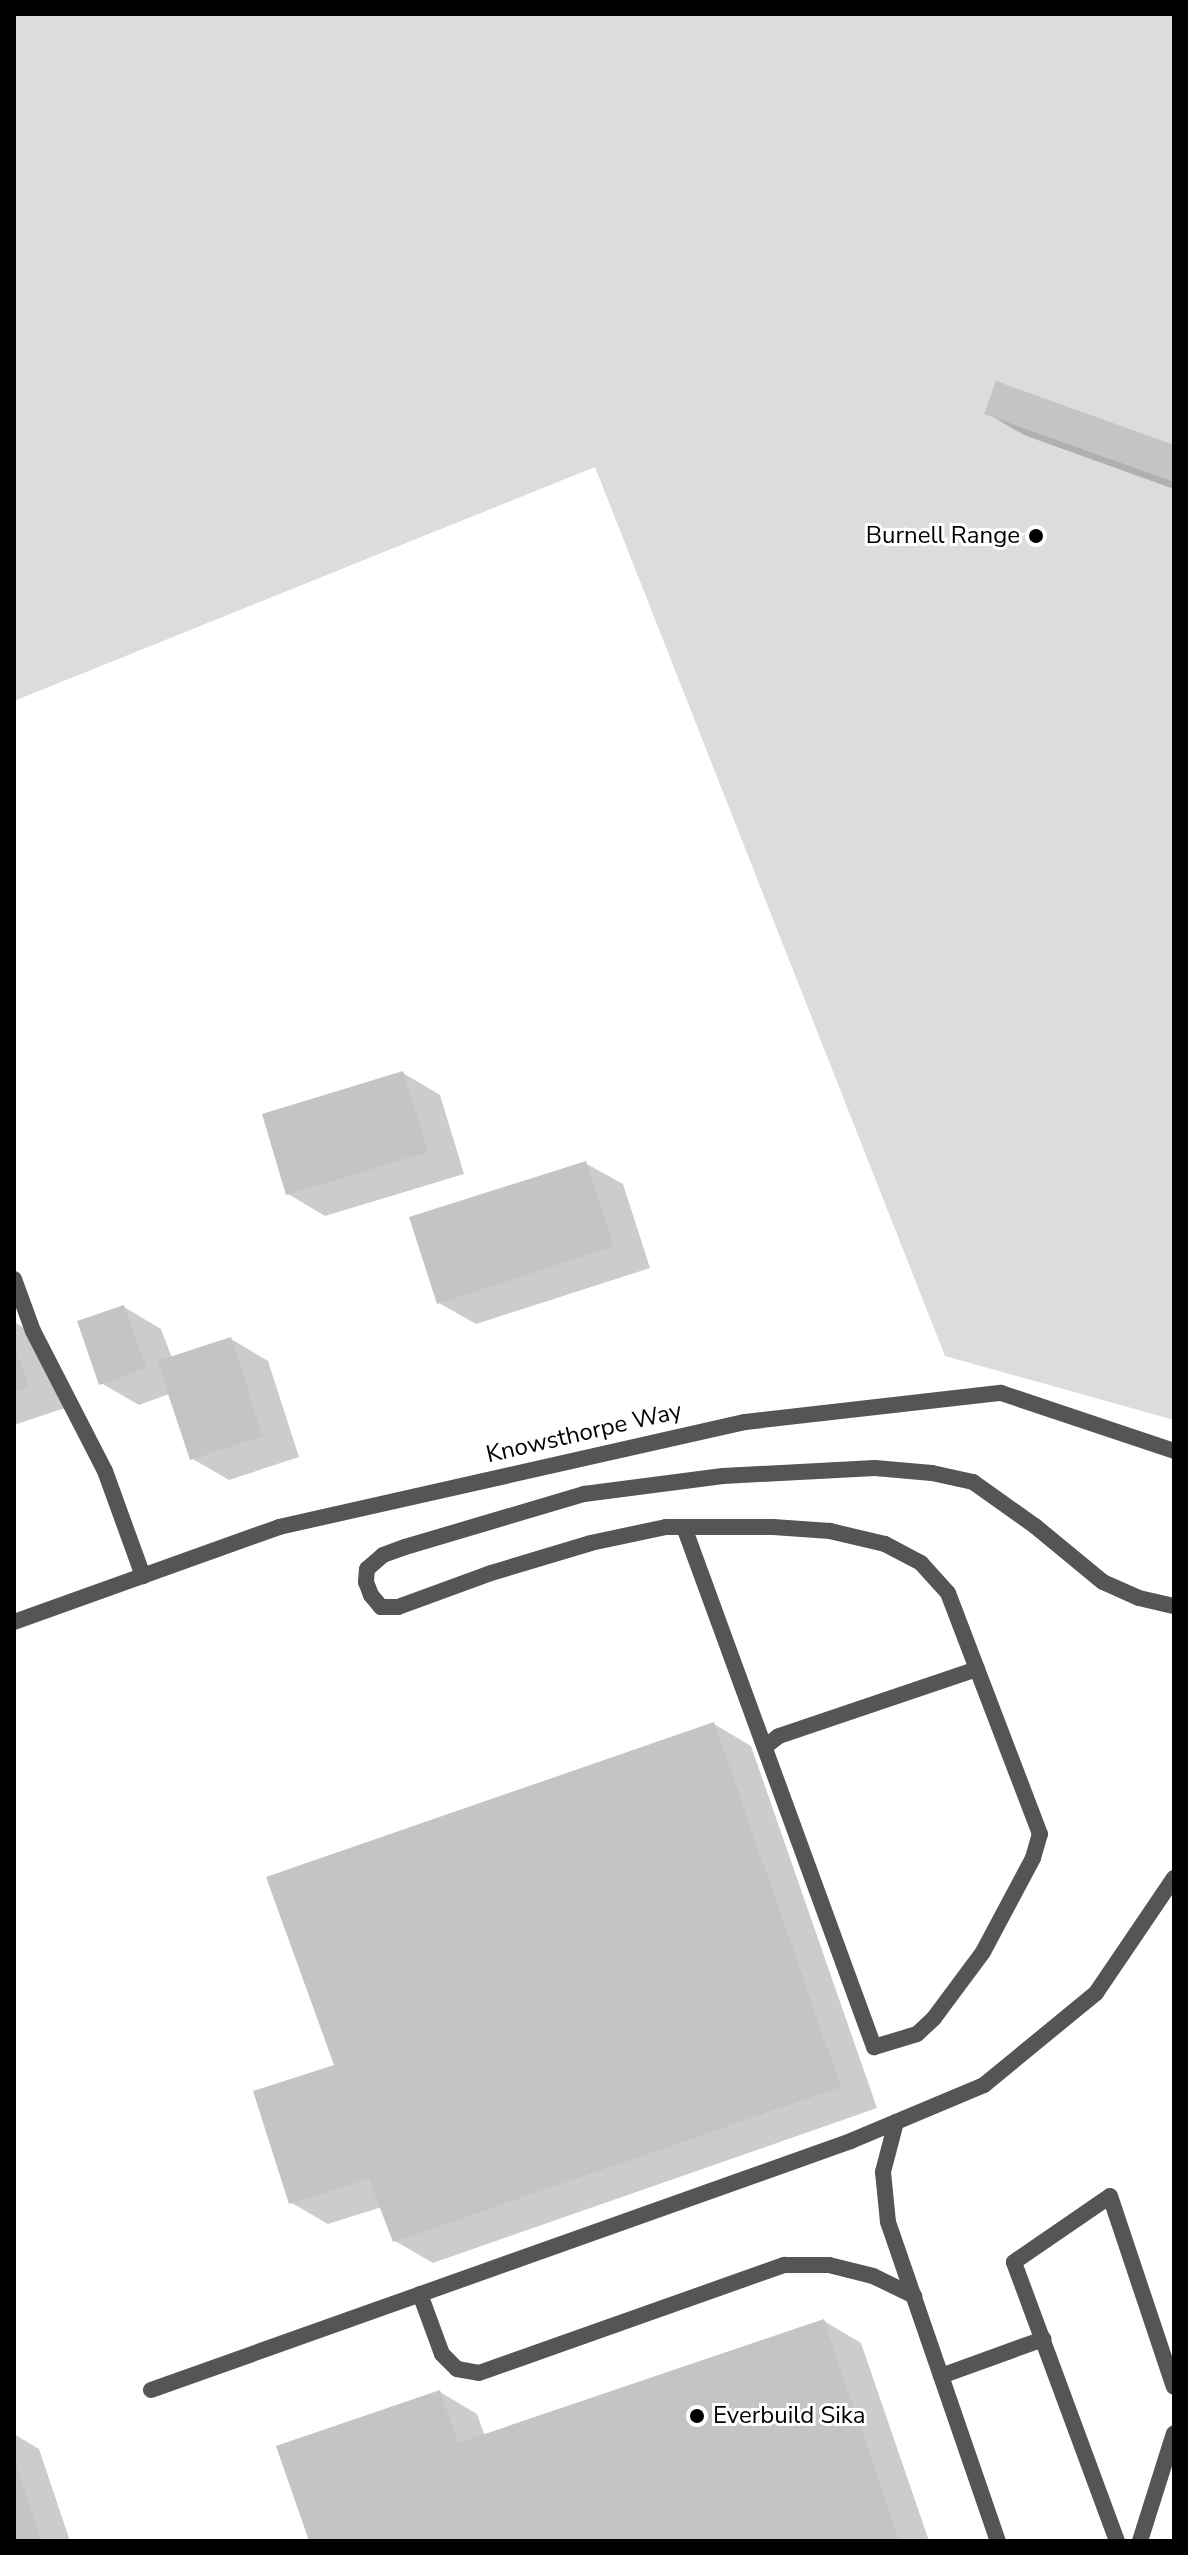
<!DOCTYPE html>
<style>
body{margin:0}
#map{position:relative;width:1188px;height:2555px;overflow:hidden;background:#fff;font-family:"Nunito Sans",sans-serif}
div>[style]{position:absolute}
.green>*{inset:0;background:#dcdcdc}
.shadow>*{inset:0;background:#0003}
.building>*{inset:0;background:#c4c4c4}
.lane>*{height:16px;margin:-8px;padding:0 8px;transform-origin:8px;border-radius:8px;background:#555}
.street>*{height:16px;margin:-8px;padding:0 8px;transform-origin:8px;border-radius:8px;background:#555}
.dots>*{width:22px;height:22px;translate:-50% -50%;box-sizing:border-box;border:4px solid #fff;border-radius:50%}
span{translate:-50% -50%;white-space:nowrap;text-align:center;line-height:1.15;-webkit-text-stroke:6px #fff;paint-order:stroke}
.poi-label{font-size:24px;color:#000}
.right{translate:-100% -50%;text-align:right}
.left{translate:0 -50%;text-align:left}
.street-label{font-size:24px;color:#000}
.frame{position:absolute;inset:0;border:16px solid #000;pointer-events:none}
</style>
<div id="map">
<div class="green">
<i style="clip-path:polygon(14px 14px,1174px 14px,1174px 1420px,945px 1356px,595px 467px,14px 701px)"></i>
</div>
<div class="shadow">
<i style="clip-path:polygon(986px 413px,1174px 447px,1174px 489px,1024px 435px)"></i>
<i style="clip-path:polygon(403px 1073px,440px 1095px,464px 1174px,325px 1216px,288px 1194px)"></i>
<i style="clip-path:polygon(585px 1163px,623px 1184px,650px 1268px,476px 1324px,439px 1303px)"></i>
<i style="clip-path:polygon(124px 1307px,161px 1329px,172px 1358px,231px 1339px,268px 1361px,299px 1457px,229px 1480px,191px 1458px,169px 1394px,139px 1405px,101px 1383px)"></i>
<i style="clip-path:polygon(14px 1322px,42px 1338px,65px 1408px,14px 1425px)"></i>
<i style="clip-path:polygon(714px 1724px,751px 1746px,877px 2108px,433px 2263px,395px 2241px,382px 2207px,328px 2224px,290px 2202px,336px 2067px)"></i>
<i style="clip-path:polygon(824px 2321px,861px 2343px,929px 2541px,311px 2541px,440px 2392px,477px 2414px,485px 2436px)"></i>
<i style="clip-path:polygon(14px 2434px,39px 2449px,70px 2541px,14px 2541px)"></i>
</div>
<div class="building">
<i style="clip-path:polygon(996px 381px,1174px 445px,1174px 482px,984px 414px)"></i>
<i style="clip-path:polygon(403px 1071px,428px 1152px,286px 1195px,262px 1114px)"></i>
<i style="clip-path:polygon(586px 1161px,614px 1246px,437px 1304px,409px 1217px)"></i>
<i style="clip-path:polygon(124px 1305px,146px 1368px,99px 1385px,77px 1321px)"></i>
<i style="clip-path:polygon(231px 1337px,263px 1436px,190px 1460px,157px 1361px)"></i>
<i style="clip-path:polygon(14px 1344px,29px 1387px,14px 1392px)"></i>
<i style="clip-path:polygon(714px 1722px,841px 2087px,393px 2242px,369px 2179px,289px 2204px,253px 2091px,334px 2065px,266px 1877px)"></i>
<i style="clip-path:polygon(824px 2319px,899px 2541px,309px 2541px,276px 2446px,440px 2390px,458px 2443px)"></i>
<i style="clip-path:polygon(14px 2463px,15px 2463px,41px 2541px,14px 2541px)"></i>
</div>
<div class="lane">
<i style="left:14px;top:1279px;width:55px;rotate:69.9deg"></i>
<i style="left:33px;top:1331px;width:157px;rotate:62.8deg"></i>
<i style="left:105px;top:1471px;width:112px;rotate:70.1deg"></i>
<i style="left:684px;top:1527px;width:554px;rotate:69.93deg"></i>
<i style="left:874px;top:2047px;width:45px;rotate:-16.8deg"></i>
<i style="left:917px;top:2034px;width:23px;rotate:-43deg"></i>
<i style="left:934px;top:2018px;width:82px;rotate:-53.4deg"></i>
<i style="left:983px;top:1952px;width:106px;rotate:-62deg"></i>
<i style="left:1033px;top:1858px;width:25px;rotate:-74deg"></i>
<i style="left:1040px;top:1834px;width:258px;rotate:-110.9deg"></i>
<i style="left:948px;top:1593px;width:40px;rotate:-132deg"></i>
<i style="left:921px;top:1563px;width:41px;rotate:-152.2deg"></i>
<i style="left:885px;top:1544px;width:57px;rotate:-166.7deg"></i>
<i style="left:830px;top:1531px;width:57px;rotate:-176deg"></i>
<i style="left:773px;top:1527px;width:107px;rotate:180deg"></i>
<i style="left:666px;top:1527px;width:77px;rotate:168deg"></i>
<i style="left:591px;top:1543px;width:104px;rotate:163.3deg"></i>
<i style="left:491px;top:1573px;width:99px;rotate:159.9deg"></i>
<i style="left:398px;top:1607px;width:17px;rotate:180deg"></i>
<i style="left:381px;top:1607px;width:16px;rotate:-130deg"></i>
<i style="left:371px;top:1595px;width:14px;rotate:-111deg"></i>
<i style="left:366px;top:1582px;width:13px;rotate:-86deg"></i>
<i style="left:367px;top:1569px;width:21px;rotate:-41deg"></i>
<i style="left:383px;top:1555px;width:23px;rotate:-20deg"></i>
<i style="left:405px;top:1547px;width:187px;rotate:-16.5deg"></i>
<i style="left:584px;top:1494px;width:140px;rotate:-7.4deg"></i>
<i style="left:723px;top:1476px;width:152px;rotate:-3deg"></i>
<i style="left:875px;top:1468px;width:57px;rotate:5deg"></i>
<i style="left:932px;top:1473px;width:42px;rotate:12.4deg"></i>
<i style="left:973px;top:1482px;width:76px;rotate:35.4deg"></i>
<i style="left:1035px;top:1526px;width:88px;rotate:39.5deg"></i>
<i style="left:1103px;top:1582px;width:39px;rotate:24deg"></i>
<i style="left:1139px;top:1598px;width:36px;rotate:13deg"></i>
<i style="left:766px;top:1746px;width:16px;rotate:-38deg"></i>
<i style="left:779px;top:1736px;width:209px;rotate:-18.7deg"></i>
<i style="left:896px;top:2122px;width:52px;rotate:104.6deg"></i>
<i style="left:883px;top:2172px;width:50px;rotate:84.3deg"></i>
<i style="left:888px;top:2222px;width:337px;rotate:71deg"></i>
<i style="left:420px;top:2294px;width:64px;rotate:69.9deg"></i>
<i style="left:442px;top:2354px;width:21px;rotate:45deg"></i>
<i style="left:457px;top:2369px;width:22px;rotate:10deg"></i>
<i style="left:479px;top:2373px;width:324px;rotate:-19.5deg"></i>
<i style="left:784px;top:2265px;width:45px"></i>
<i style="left:829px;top:2265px;width:45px;rotate:14deg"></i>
<i style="left:873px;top:2276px;width:46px;rotate:26deg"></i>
<i style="left:941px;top:2376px;width:109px;rotate:-19.9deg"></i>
<i style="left:151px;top:2390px;width:743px;rotate:-19.58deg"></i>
<i style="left:851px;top:2141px;width:144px;rotate:-22.8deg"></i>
<i style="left:984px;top:2085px;width:145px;rotate:-39.4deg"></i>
<i style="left:1096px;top:1993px;width:139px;rotate:-55.9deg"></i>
<i style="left:1117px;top:2541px;width:297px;rotate:-110.3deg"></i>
<i style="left:1014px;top:2262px;width:116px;rotate:-34.5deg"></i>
<i style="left:1110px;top:2196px;width:201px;rotate:71.5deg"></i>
<i style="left:1140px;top:2541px;width:113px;rotate:-72.5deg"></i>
</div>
<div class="street">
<i style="left:14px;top:1622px;width:282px;rotate:-19.7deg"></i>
<i style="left:279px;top:1527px;width:478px;rotate:-12.7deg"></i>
<i style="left:745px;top:1422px;width:258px;rotate:-6.5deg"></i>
<i style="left:1001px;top:1393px;width:182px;rotate:18.5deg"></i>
</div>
<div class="dots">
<i style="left:1036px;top:536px;background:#000"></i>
<i style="left:697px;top:2416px;background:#000"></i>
</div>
<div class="poi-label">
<span class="right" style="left:1020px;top:536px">Burnell Range</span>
<span class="left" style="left:713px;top:2416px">Everbuild Sika</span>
</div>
<div class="street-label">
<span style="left:584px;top:1433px;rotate:-13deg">Knowsthorpe Way</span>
</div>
<div class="frame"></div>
</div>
